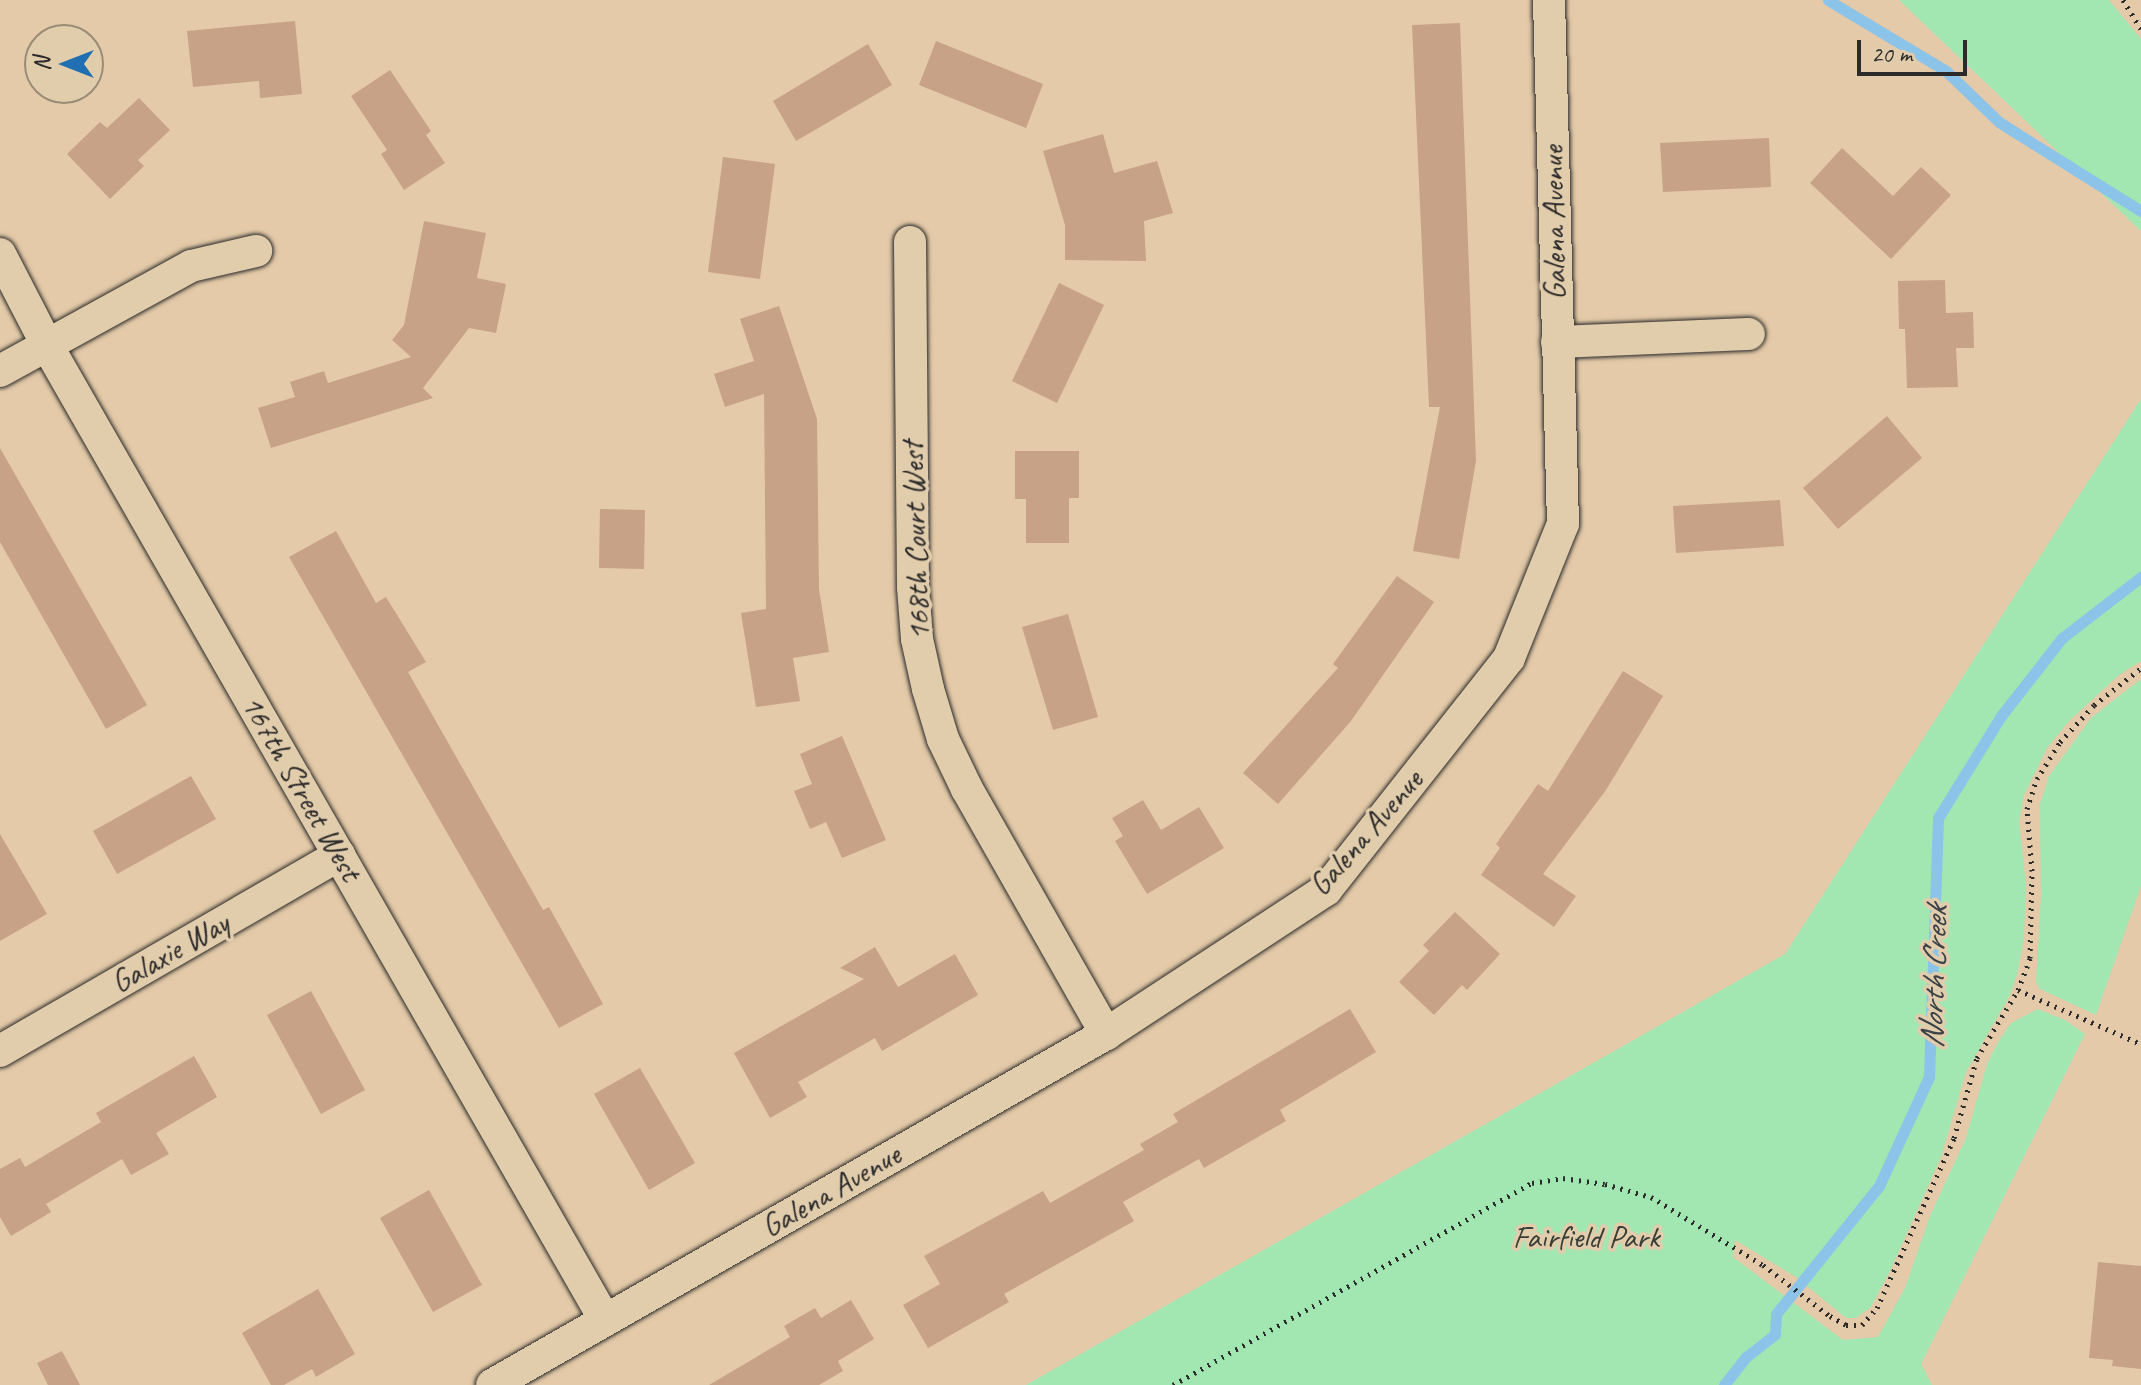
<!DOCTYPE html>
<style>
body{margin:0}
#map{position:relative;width:2141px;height:1385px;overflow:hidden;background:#e4caa8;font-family:Caveat,sans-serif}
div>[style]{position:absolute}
.green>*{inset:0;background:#a2e6b2}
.stream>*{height:11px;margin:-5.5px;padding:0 5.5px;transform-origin:5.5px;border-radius:5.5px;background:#8bc3e9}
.building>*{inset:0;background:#c7a287}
.path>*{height:5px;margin-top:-2.5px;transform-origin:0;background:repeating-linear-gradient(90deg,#2b2b2b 0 2px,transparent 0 8px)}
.roads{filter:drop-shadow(0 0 2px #2b2b2b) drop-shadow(0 0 2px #2b2b2b)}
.street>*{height:32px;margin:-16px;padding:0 16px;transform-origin:16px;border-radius:16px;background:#e1ccab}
span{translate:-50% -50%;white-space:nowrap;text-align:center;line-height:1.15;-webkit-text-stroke:7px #e1ccab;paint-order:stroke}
.street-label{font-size:32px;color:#2b2b2b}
.park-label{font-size:32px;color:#373e38}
.water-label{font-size:34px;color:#394248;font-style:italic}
.north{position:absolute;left:24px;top:24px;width:80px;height:80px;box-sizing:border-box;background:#e1ccab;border:2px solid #988c78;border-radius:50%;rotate:270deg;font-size:22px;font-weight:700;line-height:32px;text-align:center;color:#2b2b2b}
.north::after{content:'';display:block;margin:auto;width:28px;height:36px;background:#1f6fb2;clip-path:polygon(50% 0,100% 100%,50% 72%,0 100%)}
.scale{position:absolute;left:1857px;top:40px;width:110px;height:36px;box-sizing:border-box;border:4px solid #2b2b2b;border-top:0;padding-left:10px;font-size:24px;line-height:28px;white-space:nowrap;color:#2b2b2b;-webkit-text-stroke:6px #e1ccab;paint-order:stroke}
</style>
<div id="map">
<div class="green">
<i style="clip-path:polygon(1899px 0,2109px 0,2141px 39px,2141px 231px)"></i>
<i style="clip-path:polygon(2141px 399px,2141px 661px,2119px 675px,2069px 721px,2047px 748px,2024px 795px,2019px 822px,2026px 883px,2024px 937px,2017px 975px,2010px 995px,1966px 1072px,1941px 1157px,1890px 1271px,1871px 1307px,1856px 1318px,1846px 1318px,1796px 1277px,1735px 1240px,1733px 1257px,1843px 1340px,1878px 1337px,1905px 1288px,1930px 1216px,1966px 1138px,1987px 1064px,1998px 1042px,2011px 1023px,2038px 1009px,2065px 1020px,2085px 1034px,1921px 1364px,1932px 1385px,1026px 1385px,1785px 954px)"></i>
<i style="clip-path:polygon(2141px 679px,2141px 886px,2096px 1015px,2040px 989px,2036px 982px,2041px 897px,2040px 804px,2049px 776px,2091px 718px)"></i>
</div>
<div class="stream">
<i style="left:1828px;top:0;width:138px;rotate:31deg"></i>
<i style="left:1946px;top:71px;width:74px;rotate:43.9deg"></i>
<i style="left:1999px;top:122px;width:168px;rotate:32.1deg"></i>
<i style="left:1724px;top:1385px;width:36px;rotate:-52deg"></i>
<i style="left:1746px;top:1357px;width:37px;rotate:-38deg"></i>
<i style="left:1775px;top:1334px;width:20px;rotate:-87deg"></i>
<i style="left:1776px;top:1314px;width:164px;rotate:-51.2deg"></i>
<i style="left:1879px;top:1186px;width:120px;rotate:-65.4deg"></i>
<i style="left:1929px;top:1077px;width:259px;rotate:-88deg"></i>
<i style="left:1938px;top:818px;width:120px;rotate:-58.3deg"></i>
<i style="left:2001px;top:716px;width:99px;rotate:-52deg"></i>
<i style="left:2062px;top:638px;width:100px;rotate:-37.7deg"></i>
</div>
<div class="building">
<i style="clip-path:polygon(295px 21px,302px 94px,260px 98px,259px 81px,193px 87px,187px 31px)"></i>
<i style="clip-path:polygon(1460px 23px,1476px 461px,1459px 559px,1413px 551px,1440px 407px,1429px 407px,1412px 25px)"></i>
<i style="clip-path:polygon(936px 41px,1043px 84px,1026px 128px,919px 85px)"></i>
<i style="clip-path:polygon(868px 44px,892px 85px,796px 141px,773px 101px)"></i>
<i style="clip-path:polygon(390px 70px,431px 131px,426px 135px,445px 163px,404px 190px,381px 154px,387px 150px,351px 96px)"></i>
<i style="clip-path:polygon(139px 98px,170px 130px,138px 160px,144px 166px,110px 199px,67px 154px,100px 122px,107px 128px)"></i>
<i style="clip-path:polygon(1103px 134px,1114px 173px,1157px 161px,1173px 213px,1144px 221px,1146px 261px,1065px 260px,1065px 225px,1043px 151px)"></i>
<i style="clip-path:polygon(1769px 138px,1771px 187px,1663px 192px,1660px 143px)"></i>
<i style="clip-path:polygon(1842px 148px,1893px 196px,1921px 167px,1951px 195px,1891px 259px,1810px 183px)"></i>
<i style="clip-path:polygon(723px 157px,775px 164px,760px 279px,708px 272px)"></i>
<i style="clip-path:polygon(424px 221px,486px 233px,477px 278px,506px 284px,496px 333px,469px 328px,423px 388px,433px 398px,271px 448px,258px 408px,295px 397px,290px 382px,324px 371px,328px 383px,411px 357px,392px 340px,404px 325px)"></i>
<i style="clip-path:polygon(1945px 280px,1946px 313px,1973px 312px,1974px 348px,1956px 348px,1958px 387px,1907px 388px,1905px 329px,1899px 329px,1898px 281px)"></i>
<i style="clip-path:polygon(1059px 283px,1104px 305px,1057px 403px,1012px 381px)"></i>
<i style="clip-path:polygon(779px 306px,817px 419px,819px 589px,829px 652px,793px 658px,800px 701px,756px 707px,741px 613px,766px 609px,764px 394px,725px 407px,714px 374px,754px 361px,740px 319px)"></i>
<i style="clip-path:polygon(1887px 416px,1922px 458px,1838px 529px,1803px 488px)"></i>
<i style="clip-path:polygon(0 448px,147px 705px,106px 729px,0 542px)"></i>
<i style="clip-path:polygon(1015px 451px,1079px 451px,1079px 498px,1069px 498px,1069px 543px,1026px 543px,1026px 499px,1015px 499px)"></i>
<i style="clip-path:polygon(1780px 500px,1784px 546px,1676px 553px,1673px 506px)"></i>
<i style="clip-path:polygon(600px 509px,645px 510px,644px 569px,599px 568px)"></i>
<i style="clip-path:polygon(336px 531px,376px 603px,386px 597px,426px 662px,408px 672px,543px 910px,549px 907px,603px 1004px,559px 1028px,289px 557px)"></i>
<i style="clip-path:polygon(1397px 576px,1434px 602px,1351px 721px,1278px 804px,1243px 773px,1338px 668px,1333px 664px)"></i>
<i style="clip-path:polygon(1068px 614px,1098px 717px,1053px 730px,1022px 627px)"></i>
<i style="clip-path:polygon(1623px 671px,1663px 696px,1606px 790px,1543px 874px,1576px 896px,1554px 927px,1481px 875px,1500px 848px,1496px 844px,1538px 784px,1548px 791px)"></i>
<i style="clip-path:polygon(842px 736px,886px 840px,842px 858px,826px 822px,810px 829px,794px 791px,812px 784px,800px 754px)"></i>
<i style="clip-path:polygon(191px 776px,216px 819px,117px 874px,93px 831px)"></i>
<i style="clip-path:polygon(1143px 800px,1161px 830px,1199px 807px,1224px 848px,1147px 894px,1115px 841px,1123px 836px,1112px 818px)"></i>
<i style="clip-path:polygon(0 834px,47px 914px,0 941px)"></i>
<i style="clip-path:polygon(1455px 912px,1500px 954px,1467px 990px,1462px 985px,1434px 1015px,1399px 982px,1429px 951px,1423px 945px)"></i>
<i style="clip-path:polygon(875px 947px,898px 987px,955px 954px,978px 995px,882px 1051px,875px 1038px,798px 1082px,807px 1097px,770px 1118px,734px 1053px,864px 979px,840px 968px)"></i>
<i style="clip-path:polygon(311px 991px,365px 1090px,321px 1114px,267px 1015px)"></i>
<i style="clip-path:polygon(1350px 1009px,1376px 1052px,1280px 1110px,1286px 1121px,1204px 1168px,1199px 1159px,1123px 1202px,1134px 1221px,1004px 1294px,1009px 1302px,928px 1348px,903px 1305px,940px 1284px,924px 1256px,1043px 1191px,1050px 1203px,1144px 1150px,1140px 1144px,1178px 1122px,1173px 1114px)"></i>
<i style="clip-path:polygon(194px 1056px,217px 1097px,156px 1133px,169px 1154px,131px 1175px,122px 1159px,46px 1204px,51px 1212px,11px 1236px,0 1217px,0 1169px,20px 1158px,25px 1167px,101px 1122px,96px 1113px)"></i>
<i style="clip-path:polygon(640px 1068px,695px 1163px,649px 1190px,594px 1094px)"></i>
<i style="clip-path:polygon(429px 1190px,482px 1285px,433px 1312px,380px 1218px)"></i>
<i style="clip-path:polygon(2098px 1262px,2141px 1266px,2141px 1369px,2112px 1366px,2113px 1360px,2089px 1358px)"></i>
<i style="clip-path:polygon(318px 1289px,355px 1354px,316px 1377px,312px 1369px,284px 1385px,271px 1385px,242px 1333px)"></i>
<i style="clip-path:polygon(851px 1300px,874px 1339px,838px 1361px,843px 1371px,819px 1385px,709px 1385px,790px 1337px,784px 1326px,815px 1308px,821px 1318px)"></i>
<i style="clip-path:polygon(62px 1351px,80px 1385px,48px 1385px,37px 1363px)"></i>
</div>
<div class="path">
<i style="left:2123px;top:0;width:34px;rotate:58deg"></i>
<i style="left:2018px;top:990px;width:134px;rotate:23.7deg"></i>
<i style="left:1173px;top:1385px;width:412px;rotate:-29.4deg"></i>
<i style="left:1532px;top:1183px;width:31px;rotate:-9deg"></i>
<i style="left:1563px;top:1178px;width:42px;rotate:8.1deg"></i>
<i style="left:1605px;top:1184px;width:48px;rotate:15.8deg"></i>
<i style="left:1651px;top:1197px;width:131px;rotate:31.3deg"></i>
<i style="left:1763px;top:1265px;width:84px;rotate:37.3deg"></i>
<i style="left:1830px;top:1316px;width:18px;rotate:29deg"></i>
<i style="left:1846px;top:1325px;width:16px"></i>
<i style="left:1862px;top:1325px;width:23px;rotate:-49deg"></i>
<i style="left:1877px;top:1308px;width:187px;rotate:-65.6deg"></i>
<i style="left:1954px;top:1138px;width:83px;rotate:-74deg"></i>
<i style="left:1977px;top:1058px;width:79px;rotate:-58.9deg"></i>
<i style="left:2018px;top:990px;width:34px;rotate:-69deg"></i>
<i style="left:2030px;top:958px;width:87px;rotate:-88.7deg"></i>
<i style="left:2032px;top:871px;width:62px;rotate:-94.6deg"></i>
<i style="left:2027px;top:809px;width:32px;rotate:-72deg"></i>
<i style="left:2037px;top:779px;width:44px;rotate:-58.1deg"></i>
<i style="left:2060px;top:742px;width:50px;rotate:-47.4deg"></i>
<i style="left:2094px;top:705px;width:60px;rotate:-38.2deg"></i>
</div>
<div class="roads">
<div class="street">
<i style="left:910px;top:242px;width:345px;rotate:89.5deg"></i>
<i style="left:913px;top:587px;width:52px;rotate:85.6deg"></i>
<i style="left:917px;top:639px;width:51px;rotate:77.6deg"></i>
<i style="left:928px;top:689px;width:52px;rotate:73.3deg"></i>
<i style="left:943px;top:739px;width:55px;rotate:64.4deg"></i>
<i style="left:967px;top:789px;width:282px;rotate:60.4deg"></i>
<i style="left:0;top:254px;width:105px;rotate:62.7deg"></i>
<i style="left:48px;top:347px;width:1121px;rotate:60.21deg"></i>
<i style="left:1557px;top:342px;width:192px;rotate:-2.4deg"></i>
<i style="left:0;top:371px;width:218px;rotate:-28.8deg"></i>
<i style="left:191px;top:266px;width:67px;rotate:-13deg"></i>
<i style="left:0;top:1051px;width:392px;rotate:-30deg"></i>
<i style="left:492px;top:1385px;width:707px;rotate:-29.75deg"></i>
<i style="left:1106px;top:1034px;width:263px;rotate:-33.2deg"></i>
<i style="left:1326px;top:890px;width:295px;rotate:-51.7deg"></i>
<i style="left:1509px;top:658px;width:144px;rotate:-68.1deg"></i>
<i style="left:1563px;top:524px;width:524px;rotate:-91.53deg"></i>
</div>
</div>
<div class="street-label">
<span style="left:1554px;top:223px;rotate:-91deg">Galena Avenue</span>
<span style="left:916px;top:541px;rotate:-92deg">168th Court West</span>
<span style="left:301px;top:788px;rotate:60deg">167th Street West</span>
<span style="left:1366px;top:833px;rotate:-49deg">Galena Avenue</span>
<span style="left:170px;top:953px;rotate:-30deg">Galaxie Way</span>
<span style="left:831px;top:1191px;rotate:-30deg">Galena Avenue</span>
</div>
<div class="park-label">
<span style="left:1586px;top:1237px">Fairfield Park</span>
</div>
<div class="water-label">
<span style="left:1933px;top:977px;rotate:-88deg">North Creek</span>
</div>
<div class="north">N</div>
<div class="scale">20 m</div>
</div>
